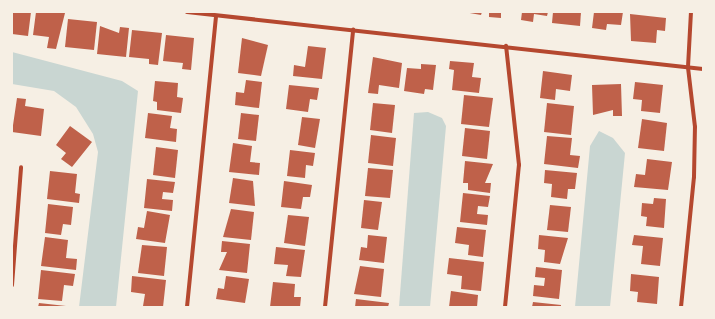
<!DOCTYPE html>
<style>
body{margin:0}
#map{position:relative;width:715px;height:319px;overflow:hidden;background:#f6efe4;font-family:Poppins,sans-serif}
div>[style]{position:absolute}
.water>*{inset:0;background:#c9d6d2}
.building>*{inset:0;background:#bf614a}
.minor>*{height:4px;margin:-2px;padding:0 2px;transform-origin:2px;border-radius:2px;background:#b5482f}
span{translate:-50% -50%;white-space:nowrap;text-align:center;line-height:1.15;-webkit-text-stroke:3px #f6efe4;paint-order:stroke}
.frame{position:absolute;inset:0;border:13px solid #f6efe4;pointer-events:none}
</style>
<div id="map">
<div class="water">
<i style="clip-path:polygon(12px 52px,122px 81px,138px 91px,116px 307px,79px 307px,98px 152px,93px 134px,76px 107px,54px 91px,12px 84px)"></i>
<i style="clip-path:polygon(428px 112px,442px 118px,446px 126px,430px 307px,399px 307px,414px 113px)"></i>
<i style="clip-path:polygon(599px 131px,613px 138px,625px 153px,610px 307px,575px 307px,590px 146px)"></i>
</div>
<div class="building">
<i style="clip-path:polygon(12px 12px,31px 12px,28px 36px,12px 34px)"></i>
<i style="clip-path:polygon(36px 12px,65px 13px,56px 49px,47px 48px,49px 37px,33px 35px)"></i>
<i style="clip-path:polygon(464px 12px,482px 12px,481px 15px)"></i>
<i style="clip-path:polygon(489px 12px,501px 12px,501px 18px,489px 17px)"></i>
<i style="clip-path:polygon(522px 12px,548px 12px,547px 16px,534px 14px,533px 22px,521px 20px)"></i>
<i style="clip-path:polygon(553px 12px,581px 12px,580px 26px,552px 23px)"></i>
<i style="clip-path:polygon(594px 12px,623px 12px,621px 25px,607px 24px,606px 30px,592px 28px)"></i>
<i style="clip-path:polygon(630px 14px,666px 18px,665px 31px,657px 30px,656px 43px,631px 41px)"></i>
<i style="clip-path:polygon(68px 19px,97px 22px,94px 50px,65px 47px)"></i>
<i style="clip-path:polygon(100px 26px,119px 33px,120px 27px,129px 28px,126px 57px,97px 54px)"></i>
<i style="clip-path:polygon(132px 30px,162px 33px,158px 65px,149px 64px,149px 59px,129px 57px)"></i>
<i style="clip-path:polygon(166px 35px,194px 38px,191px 70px,182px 69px,183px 63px,163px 61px)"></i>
<i style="clip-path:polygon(242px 38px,268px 45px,261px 76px,238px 73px)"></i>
<i style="clip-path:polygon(308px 46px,326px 48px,322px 79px,293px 76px,294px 65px,305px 67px)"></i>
<i style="clip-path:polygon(373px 57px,402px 63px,399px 88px,379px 85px,378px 94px,368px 93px)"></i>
<i style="clip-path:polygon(450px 61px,474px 63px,472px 77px,481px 78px,479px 93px,452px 90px,454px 70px,449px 69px)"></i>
<i style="clip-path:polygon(421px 64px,436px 65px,433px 90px,425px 89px,424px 94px,404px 91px,407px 68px,421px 69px)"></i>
<i style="clip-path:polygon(543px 71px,572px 75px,570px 91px,556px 89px,555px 100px,540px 98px)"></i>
<i style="clip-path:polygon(246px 80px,262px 82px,259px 108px,235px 105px,236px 92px,244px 93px)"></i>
<i style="clip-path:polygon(155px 81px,178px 83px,177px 97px,183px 98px,181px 113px,157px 110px,157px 102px,153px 101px)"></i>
<i style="clip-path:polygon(635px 82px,663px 85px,660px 113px,641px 111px,642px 100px,633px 99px)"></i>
<i style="clip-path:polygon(621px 84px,622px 116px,613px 116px,613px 110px,593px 115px,592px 85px)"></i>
<i style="clip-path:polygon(289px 85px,319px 88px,317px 100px,310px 99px,308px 112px,286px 109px)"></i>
<i style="clip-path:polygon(464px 95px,493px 98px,489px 127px,461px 124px)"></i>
<i style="clip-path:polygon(17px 98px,26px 99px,25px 106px,44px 109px,41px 136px,12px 132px)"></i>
<i style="clip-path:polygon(373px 103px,395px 105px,392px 133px,370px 130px)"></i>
<i style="clip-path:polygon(547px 103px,574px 106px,571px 135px,544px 132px)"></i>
<i style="clip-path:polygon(148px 113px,172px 116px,170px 128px,177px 129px,176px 142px,145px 138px)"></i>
<i style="clip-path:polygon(241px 113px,259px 115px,256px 141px,238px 139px)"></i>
<i style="clip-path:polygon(302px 117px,320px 119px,315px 148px,298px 145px)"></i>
<i style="clip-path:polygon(642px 119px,667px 123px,664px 151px,638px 148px)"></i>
<i style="clip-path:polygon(70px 126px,92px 142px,72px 167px,61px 159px,66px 153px,56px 145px)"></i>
<i style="clip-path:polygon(465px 128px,490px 131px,487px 159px,462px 156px)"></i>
<i style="clip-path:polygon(371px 135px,396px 138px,393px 166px,368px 163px)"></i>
<i style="clip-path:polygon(547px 136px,572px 138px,570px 155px,580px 156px,578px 168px,544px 164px)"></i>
<i style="clip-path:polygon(233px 143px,252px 146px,250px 162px,260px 163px,259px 175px,229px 172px)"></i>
<i style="clip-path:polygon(156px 147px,178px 150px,175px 178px,153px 175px)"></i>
<i style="clip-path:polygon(290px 150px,315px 153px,313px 166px,306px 165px,305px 178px,287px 176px)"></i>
<i style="clip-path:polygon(647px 159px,672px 162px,668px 190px,634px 187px,636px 174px,645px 175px)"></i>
<i style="clip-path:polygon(465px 161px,493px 164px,485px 183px,491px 183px,490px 193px,468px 190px,468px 183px,463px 183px)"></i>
<i style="clip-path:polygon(368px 168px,393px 170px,390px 198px,365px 196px)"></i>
<i style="clip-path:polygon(545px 170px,577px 173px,575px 189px,568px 189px,567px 199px,551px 197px,552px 184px,544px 183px)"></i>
<i style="clip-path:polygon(50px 171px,77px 174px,75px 193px,80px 194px,79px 203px,47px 199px)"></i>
<i style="clip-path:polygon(233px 178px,253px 181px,255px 206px,229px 203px)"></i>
<i style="clip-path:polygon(147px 179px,175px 182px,173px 193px,163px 192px,162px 199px,173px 200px,172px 211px,144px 208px)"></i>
<i style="clip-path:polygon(284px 181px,312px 185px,310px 197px,303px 197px,301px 209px,281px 207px)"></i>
<i style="clip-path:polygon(463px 193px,490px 196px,488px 207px,478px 206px,477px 214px,488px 215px,487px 225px,460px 222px)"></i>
<i style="clip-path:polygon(654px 198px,666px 199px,664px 228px,646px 226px,647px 217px,641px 216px,642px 203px,653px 204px)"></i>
<i style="clip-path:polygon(364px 200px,382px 202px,378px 230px,361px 228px)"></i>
<i style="clip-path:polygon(48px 204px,73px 207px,71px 225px,63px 224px,61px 235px,45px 233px)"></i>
<i style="clip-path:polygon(550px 205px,571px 207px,568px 232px,547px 230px)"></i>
<i style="clip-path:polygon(231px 209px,254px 212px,251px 240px,223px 237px)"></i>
<i style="clip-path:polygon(147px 211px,170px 215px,165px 243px,136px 239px,138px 227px,144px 228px)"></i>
<i style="clip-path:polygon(288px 215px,309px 217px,305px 246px,284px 243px)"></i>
<i style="clip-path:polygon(457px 227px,486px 230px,483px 257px,468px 255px,469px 245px,455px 243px)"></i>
<i style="clip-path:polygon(368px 235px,387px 237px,384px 263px,359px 260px,361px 247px,367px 248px)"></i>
<i style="clip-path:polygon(539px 235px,568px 238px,560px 264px,544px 262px,545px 250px,538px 249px)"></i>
<i style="clip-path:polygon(634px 235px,663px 238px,660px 266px,641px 264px,643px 246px,632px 245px)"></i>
<i style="clip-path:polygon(45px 237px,68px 240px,66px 258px,77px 259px,76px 270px,41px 266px)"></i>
<i style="clip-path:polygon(222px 241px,250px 244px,247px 273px,219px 270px,227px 252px,221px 252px)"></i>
<i style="clip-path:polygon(142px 245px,167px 247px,164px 276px,138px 273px)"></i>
<i style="clip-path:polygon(276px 247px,305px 250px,301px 277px,286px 276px,288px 265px,274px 264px)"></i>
<i style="clip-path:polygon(449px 258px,484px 262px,481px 291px,461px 289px,462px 276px,447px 274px)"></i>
<i style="clip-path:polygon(360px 266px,384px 269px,381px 297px,354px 294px)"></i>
<i style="clip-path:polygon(536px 267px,562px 270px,559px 299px,533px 296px,534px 285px,544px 286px,545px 278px,535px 277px)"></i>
<i style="clip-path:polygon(41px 270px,75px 274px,73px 286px,64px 285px,62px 301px,38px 299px)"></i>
<i style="clip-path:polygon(631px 274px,659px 277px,657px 304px,637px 302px,638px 292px,630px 291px)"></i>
<i style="clip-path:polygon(132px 276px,166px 280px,163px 307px,143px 306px,145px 294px,131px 292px)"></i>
<i style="clip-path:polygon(226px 276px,249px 279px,245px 303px,216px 299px,218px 288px,224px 289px)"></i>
<i style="clip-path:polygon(273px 282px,295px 284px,294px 297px,301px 297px,300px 307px,270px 307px)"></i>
<i style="clip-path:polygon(451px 291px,478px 295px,477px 307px,449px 307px)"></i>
<i style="clip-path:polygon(356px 299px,389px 303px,388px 307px,355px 307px)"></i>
<i style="clip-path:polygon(533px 302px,561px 305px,561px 307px,532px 307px)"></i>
<i style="clip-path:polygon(39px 303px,66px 306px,66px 307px,38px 307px)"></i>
</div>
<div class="minor">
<i style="left:187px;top:12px;width:519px;rotate:6.3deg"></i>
<i style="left:12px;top:285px;width:118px;rotate:-85.6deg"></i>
<i style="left:187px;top:307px;width:291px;rotate:-84.3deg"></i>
<i style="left:325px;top:307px;width:279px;rotate:-84.2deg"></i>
<i style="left:505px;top:307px;width:143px;rotate:-84.4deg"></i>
<i style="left:519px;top:165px;width:120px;rotate:-96.2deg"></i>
<i style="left:681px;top:307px;width:131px;rotate:-84.3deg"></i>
<i style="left:694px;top:177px;width:50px;rotate:-88.9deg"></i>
<i style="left:695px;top:127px;width:60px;rotate:-96.7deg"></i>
<i style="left:688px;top:67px;width:55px;rotate:-86.9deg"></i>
</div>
<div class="frame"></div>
</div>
